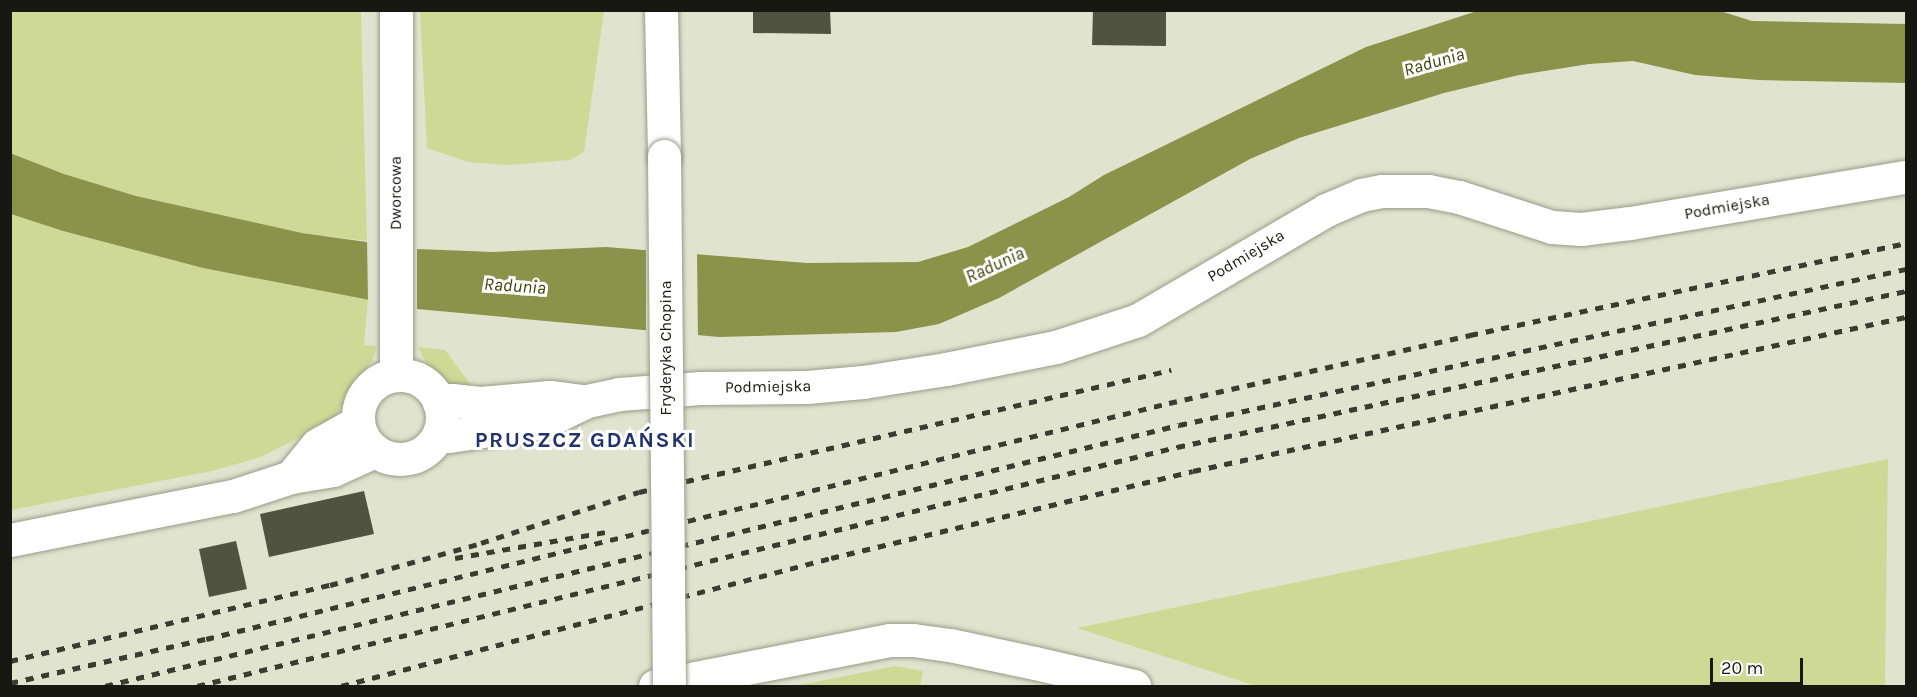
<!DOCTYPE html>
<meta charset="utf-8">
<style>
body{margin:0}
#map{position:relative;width:1917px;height:697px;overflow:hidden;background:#e0e4ce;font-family:Karla,sans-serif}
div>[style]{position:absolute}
.green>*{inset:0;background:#ced995}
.water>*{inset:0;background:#89934a}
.pier>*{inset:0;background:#e0e4ce}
.building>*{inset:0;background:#505341}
.roads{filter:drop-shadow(0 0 2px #989c88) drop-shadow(0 0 2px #989c88)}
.minor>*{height:33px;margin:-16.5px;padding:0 16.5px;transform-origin:16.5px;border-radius:16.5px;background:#fff}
.minor>.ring{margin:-16.5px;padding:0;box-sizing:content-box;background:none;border:33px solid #fff;border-radius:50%}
.major>*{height:33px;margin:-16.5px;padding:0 16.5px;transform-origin:16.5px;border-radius:16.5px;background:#fff}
.rail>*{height:4.5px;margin-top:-2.25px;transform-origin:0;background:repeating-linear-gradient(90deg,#3a3b31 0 8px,transparent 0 16px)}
.bridges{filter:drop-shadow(0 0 2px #989c88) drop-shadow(0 0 2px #989c88)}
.major-bridge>*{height:33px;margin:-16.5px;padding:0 16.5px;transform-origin:16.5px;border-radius:16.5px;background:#fff}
span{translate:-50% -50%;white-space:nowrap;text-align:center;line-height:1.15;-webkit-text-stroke:6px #fff;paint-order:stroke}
.street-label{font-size:16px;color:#171811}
.water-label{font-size:18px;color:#3c4309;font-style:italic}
.district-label{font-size:22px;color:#21356c;font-weight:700;letter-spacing:1.5px}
.frame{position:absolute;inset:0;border:12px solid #171811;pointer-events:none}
.scale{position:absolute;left:1710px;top:658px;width:93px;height:27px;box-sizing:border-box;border:3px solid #171811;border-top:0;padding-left:8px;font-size:18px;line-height:21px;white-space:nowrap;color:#171811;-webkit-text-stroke:4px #fff;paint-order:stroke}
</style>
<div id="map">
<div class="green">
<i style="clip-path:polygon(10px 11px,361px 11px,367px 241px,302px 233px,136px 196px,64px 174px,11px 153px)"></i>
<i style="clip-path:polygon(420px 11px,604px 11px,584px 152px,570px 160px,507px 165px,468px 162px,427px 148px)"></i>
<i style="clip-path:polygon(11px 214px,63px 231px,203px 268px,368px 299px,364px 345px,377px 346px,372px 361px,352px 387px,336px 416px,322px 430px,319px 423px,301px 437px,261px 457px,212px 471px,11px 510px)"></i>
<i style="clip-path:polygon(418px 347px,445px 350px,471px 385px,473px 394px,446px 384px,429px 369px)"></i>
<i style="clip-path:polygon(1888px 459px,1885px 686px,1256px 686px,1077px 628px)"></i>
<i style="clip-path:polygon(895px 666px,923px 671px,920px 686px,795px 686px)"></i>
</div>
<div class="water">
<i style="clip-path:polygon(1717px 10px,1752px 21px,1906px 24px,1906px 83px,1759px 80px,1695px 75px,1633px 61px,1589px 64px,1519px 75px,1444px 93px,1299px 138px,1250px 159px,999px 298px,939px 324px,896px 332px,719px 337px,417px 309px,203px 268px,63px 231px,11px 214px,10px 153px,64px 174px,136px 196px,302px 233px,417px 249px,493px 252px,606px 247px,807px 263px,918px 262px,968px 247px,1069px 197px,1104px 175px,1366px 47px,1477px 11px)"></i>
</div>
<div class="pier">
<i style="clip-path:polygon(367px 238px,417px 246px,417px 312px,368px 302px)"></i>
<i style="clip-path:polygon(646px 248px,697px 252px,698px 338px,646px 333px)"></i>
</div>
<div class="building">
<i style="clip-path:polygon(753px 10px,830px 10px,831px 34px,753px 33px)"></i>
<i style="clip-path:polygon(1093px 10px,1166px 10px,1166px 46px,1092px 45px)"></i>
<i style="clip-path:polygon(364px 491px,374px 534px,269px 557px,260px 514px)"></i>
<i style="clip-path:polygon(236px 541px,247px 589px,209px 597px,199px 549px)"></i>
</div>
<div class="roads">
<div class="minor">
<i style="left:396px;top:10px;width:365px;rotate:90deg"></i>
<i class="ring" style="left:358px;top:375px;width:51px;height:51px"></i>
<i style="left:439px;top:403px;width:13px;rotate:-13deg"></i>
<i style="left:452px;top:400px;width:28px;rotate:6deg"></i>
<i style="left:480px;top:403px;width:70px;rotate:-4.9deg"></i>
<i style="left:550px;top:397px;width:35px;rotate:7deg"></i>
<i style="left:439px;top:433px;width:10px;rotate:17deg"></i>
<i style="left:449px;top:436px;width:96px;rotate:-8.4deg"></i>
<i style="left:544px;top:422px;width:48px;rotate:-26deg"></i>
<i style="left:587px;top:401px;width:33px;rotate:-12deg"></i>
<i style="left:619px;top:394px;width:82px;rotate:-4.2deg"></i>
<i style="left:701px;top:388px;width:106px;rotate:-0.5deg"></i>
<i style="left:807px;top:387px;width:56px;rotate:-5.1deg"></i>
<i style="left:863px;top:382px;width:84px;rotate:-8.9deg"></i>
<i style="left:946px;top:369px;width:112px;rotate:-11.3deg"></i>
<i style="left:1056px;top:347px;width:86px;rotate:-18.2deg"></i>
<i style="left:1138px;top:320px;width:218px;rotate:-30.3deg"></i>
<i style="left:1326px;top:210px;width:38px;rotate:-23deg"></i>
<i style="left:1361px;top:195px;width:21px;rotate:-11deg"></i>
<i style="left:1382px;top:191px;width:46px"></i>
<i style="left:1428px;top:191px;width:32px;rotate:11deg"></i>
<i style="left:1459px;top:197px;width:98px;rotate:17.9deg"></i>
<i style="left:1552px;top:227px;width:29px;rotate:4deg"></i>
<i style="left:1581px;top:229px;width:49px;rotate:-7deg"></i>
<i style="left:1630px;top:223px;width:280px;rotate:-9.5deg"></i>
<i style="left:291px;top:477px;width:41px;rotate:-50.9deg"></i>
<i style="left:317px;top:445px;width:47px;rotate:-29.3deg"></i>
<i style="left:10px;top:540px;width:227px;rotate:-11.2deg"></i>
<i style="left:233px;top:496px;width:61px;rotate:-18.1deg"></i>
<i style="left:291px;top:477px;width:43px;rotate:-9.5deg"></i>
<i style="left:333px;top:470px;width:46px;rotate:-24.3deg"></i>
<i style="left:655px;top:686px;width:239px;rotate:-11.1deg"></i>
<i style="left:890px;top:640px;width:23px"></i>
<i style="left:913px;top:640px;width:37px;rotate:8deg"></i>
<i style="left:950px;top:645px;width:87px;rotate:12deg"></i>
<i style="left:1035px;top:663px;width:102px;rotate:13.1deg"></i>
</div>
<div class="major">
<i style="left:661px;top:10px;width:146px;rotate:88.8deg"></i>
</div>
</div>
<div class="rail">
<i style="left:455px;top:558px;width:158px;rotate:-9.8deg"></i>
<i style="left:330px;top:585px;width:157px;rotate:-15.5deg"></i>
<i style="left:481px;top:543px;width:166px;rotate:-17.9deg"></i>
<i style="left:639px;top:492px;width:546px;rotate:-12.92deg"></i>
<i style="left:10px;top:661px;width:336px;rotate:-13.4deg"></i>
<i style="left:10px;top:683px;width:201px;rotate:-12.7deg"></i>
<i style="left:206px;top:639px;width:991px;rotate:-13.77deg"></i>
<i style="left:1169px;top:403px;width:309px;rotate:-12.7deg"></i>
<i style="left:1470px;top:335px;width:446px;rotate:-11.9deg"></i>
<i style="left:105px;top:686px;width:1105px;rotate:-13.66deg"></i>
<i style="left:1179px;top:425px;width:744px;rotate:-12.11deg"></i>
<i style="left:197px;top:686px;width:1009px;rotate:-13.71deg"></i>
<i style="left:1177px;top:447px;width:746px;rotate:-12.08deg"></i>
<i style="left:341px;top:686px;width:506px;rotate:-14.64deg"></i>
<i style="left:831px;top:558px;width:372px;rotate:-13.5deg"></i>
<i style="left:1193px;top:471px;width:729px;rotate:-12.19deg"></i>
</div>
<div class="bridges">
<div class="major-bridge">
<i style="left:664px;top:156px;width:530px;rotate:89.46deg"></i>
</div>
</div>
<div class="street-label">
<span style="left:396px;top:193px;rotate:-90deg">Dworcowa</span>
<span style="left:1727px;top:207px;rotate:-10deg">Podmiejska</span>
<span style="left:1246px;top:256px;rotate:-31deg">Podmiejska</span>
<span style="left:666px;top:348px;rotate:-90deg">Fryderyka Chopina</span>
<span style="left:768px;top:387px;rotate:-1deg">Podmiejska</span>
</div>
<div class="water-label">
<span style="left:1434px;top:62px;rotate:-16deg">Radunia</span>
<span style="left:995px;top:265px;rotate:-25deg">Radunia</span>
<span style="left:515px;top:286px;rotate:4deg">Radunia</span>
</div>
<div class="district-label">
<span style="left:585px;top:441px">PRUSZCZ GDAŃSKI</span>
</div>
<div class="frame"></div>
<div class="scale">20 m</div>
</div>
